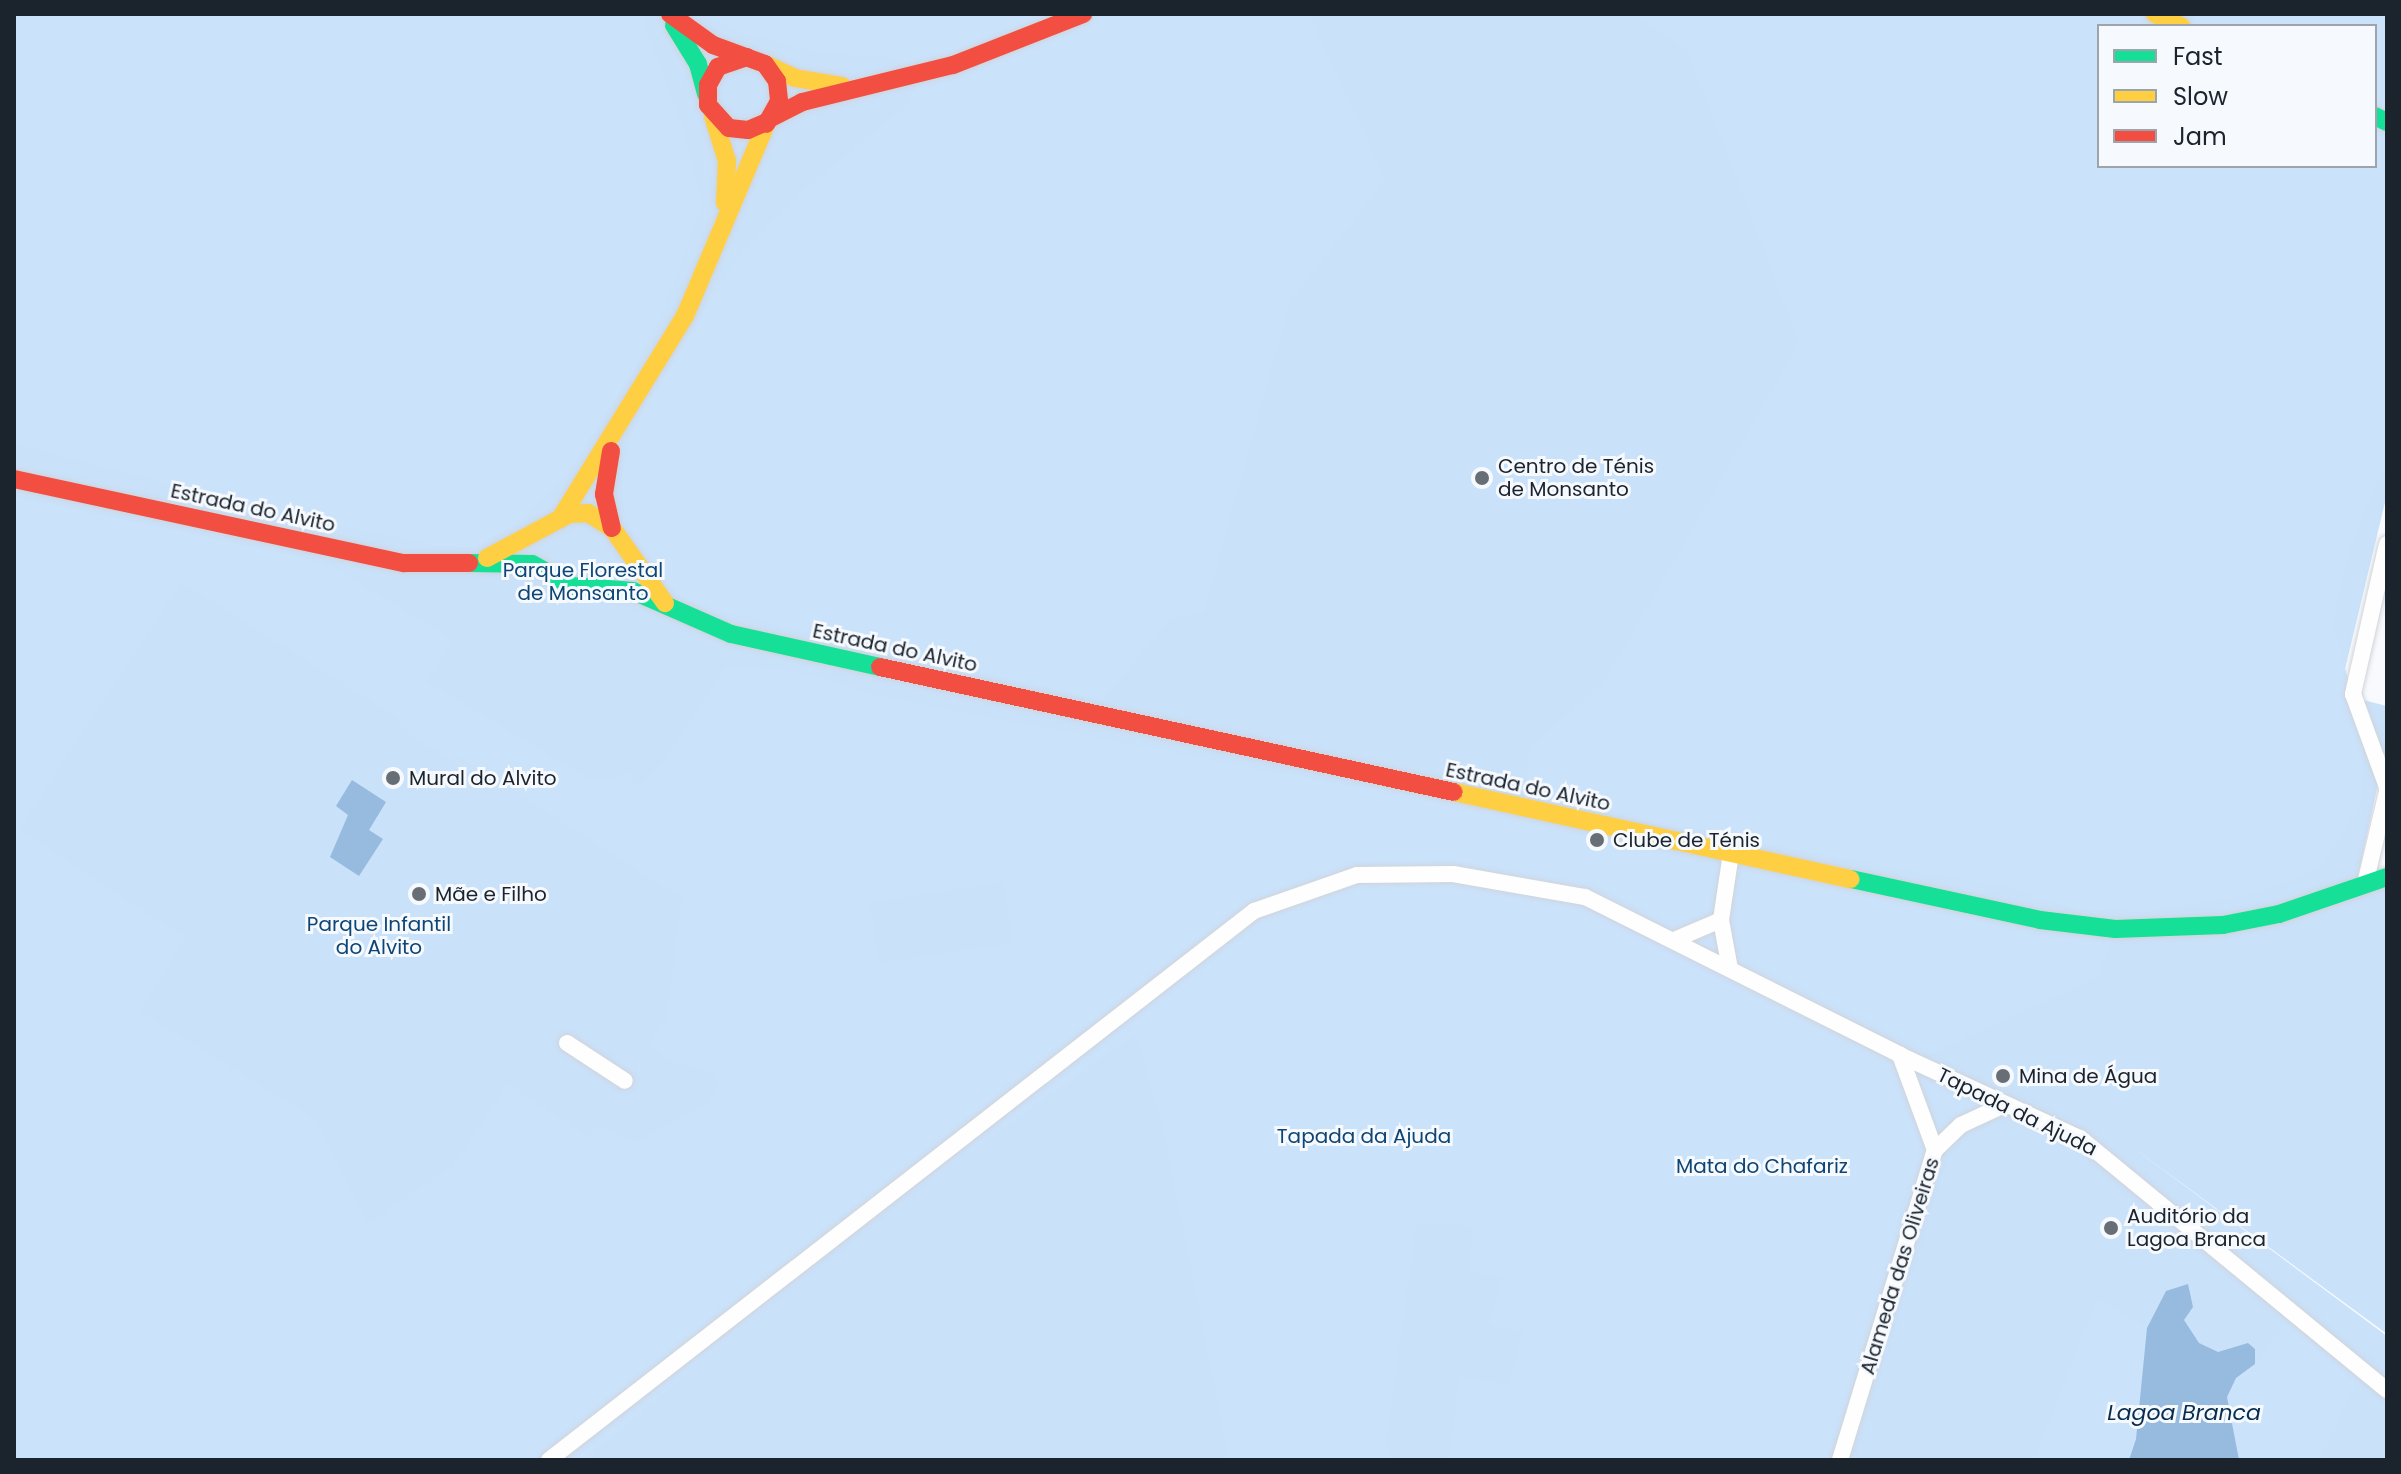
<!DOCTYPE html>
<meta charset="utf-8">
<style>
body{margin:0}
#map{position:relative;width:2401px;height:1474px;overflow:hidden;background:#f8fafd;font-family:Poppins,sans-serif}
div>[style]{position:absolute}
.green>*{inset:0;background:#cae1fa}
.forest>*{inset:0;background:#cbe2fb}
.water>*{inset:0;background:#97badf}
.roads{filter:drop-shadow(0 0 2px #cfd4da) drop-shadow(0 0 2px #cfd4da)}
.street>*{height:16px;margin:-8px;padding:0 8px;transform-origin:8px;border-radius:8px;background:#fefeff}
.fast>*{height:18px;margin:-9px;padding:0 9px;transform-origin:9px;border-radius:9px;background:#16e098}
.slow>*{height:18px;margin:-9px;padding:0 9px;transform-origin:9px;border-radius:9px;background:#ffcf43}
.jam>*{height:18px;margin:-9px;padding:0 9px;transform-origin:9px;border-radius:9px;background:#f24e42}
.dots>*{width:22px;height:22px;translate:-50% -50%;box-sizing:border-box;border:4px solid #f6faff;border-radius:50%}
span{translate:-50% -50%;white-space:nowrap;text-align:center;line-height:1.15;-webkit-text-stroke:6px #f6faff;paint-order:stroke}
.poi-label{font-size:20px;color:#1b232c}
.left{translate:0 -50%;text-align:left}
.street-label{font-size:20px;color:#1b232c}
.park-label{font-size:20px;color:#0e4575}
.water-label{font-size:22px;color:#082d4f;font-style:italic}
.frame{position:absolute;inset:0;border:16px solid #1b232c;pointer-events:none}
.legend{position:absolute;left:2097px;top:24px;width:280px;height:144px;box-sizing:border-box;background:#f6faff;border:2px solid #9ea4ab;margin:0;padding:10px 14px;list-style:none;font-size:24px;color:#1b232c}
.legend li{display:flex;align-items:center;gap:16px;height:40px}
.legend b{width:40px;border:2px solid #9ea4ab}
</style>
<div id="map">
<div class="green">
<i style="clip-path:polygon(evenodd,14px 14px,2387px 14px,2387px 494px,2339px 694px,2387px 706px,2387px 742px,2355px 891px,2387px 880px,2387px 1334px,2120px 1138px,2387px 1336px,2387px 1460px,14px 1460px,14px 14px,2099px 26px,2375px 26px,2375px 166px,2099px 166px,2099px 26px)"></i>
</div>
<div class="forest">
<i style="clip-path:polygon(14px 14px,647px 14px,644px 23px,681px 122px,703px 203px,675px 284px,632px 373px,564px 478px,516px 524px,475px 548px,429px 544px,320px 521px,14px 444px)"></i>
<i style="clip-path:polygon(702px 14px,1309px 14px,1386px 180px,1291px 300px,1204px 612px,1171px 619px,1102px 701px,687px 603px,644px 562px,625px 514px,621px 476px,636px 418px,737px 258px,803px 190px,905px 107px,916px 87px,914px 69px,899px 58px,813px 52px,737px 31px)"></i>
<i style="clip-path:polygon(evenodd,1632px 14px,2387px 14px,2387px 460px,2350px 547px,2333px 622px,2363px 736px,2362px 803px,2320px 868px,2259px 893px,2150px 911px,2082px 910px,2006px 887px,1610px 817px,1526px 796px,1529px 747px,1604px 682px,1799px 343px,1687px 50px,1632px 14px,2099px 26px,2375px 26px,2375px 166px,2099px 166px,2099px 26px)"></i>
<i style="clip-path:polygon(evenodd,14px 497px,292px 555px,335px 569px,453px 640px,427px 682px,590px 779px,614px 779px,632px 772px,632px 787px,643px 782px,662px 763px,726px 666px,749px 666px,803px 673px,883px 697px,1347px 786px,1460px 794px,2115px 929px,2098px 977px,1922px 1058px,1989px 1089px,1942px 1165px,1851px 1460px,1449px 1460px,1459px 1378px,1509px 1384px,1523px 1332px,1489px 1325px,1502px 1277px,1469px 1271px,1473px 1226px,1417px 1223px,1386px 1440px,1390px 1460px,1229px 1460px,1165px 1138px,1136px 1034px,853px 1235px,584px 1460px,14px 1460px,14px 497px,181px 582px,401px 720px,398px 726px,453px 762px,458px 756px,682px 898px,666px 1019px,648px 1046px,677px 1064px,715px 1073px,719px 1086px,708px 1102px,638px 1141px,595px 1126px,588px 1137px,508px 1084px,454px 1165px,368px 1223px,317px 1120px,140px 1011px,186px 938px,19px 830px,181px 582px,14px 497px,1003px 882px,1013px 943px,879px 963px,870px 903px,1003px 882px)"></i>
<i style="clip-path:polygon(2097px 1299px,2147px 1328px,2136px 1439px,2129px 1460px,2034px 1460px)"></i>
<i style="clip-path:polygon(2289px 1318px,2360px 1377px,2320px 1460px,2239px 1460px,2227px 1397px,2236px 1378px,2255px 1364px)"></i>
</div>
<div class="water">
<i style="clip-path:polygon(352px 780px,386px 802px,369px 830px,383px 839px,359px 876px,330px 857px,348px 815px,336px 806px)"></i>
<i style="clip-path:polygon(2188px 1284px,2193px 1307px,2184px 1320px,2199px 1343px,2218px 1352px,2248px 1343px,2255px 1349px,2255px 1364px,2236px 1378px,2227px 1397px,2239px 1460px,2129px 1460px,2136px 1439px,2147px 1328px,2166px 1291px)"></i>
</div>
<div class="roads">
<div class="street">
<i style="left:2387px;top:544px;width:154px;rotate:102.8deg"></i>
<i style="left:2353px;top:694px;width:99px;rotate:69.9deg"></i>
<i style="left:2365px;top:884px;width:95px;rotate:-76.6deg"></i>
<i style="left:1674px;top:940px;width:51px;rotate:-23.1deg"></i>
<i style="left:1730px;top:969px;width:50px;rotate:-100.4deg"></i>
<i style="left:1721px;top:920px;width:68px;rotate:-81.5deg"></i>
<i style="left:567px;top:1043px;width:69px;rotate:33.2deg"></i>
<i style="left:1900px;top:1055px;width:101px;rotate:69.8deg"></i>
<i style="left:549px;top:1460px;width:894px;rotate:-37.91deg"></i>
<i style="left:1254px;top:911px;width:109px;rotate:-19.3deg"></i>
<i style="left:1357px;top:875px;width:96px;rotate:-0.6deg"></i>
<i style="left:1453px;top:874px;width:134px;rotate:9.9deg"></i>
<i style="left:1585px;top:897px;width:352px;rotate:26.6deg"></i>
<i style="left:1900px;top:1055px;width:198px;rotate:24.8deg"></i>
<i style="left:2080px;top:1138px;width:397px;rotate:39.4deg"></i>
<i style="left:1840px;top:1460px;width:324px;rotate:-73deg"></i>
<i style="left:1935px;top:1150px;width:36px;rotate:-44deg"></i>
<i style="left:1961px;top:1125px;width:47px;rotate:-24.9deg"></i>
</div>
<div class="fast">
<i style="left:674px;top:25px;width:46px;rotate:58.4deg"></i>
<i style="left:698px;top:64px;width:31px;rotate:75deg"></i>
<i style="left:2375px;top:116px;width:13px;rotate:27deg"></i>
<i style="left:469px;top:563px;width:63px;rotate:0.9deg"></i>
<i style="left:532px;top:564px;width:46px;rotate:28.8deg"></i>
<i style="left:572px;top:586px;width:61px;rotate:4.7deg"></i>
<i style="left:633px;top:591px;width:107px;rotate:23.7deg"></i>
<i style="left:731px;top:634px;width:153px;rotate:12.5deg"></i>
<i style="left:1851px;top:879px;width:193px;rotate:12.2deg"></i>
<i style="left:2040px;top:920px;width:76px;rotate:6.8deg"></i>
<i style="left:2115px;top:929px;width:108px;rotate:-2.1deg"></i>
<i style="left:2223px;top:925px;width:57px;rotate:-11.1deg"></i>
<i style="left:2279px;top:914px;width:114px;rotate:-18.9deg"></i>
</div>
<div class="slow">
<i style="left:2155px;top:14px;width:29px;rotate:25deg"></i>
<i style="left:765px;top:64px;width:33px;rotate:25deg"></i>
<i style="left:795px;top:78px;width:48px;rotate:9.7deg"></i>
<i style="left:713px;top:116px;width:47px;rotate:72.7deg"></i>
<i style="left:727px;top:161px;width:42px;rotate:92.7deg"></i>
<i style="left:560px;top:519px;width:238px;rotate:-58.4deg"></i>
<i style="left:685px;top:316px;width:208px;rotate:-67.1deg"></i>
<i style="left:487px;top:558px;width:93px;rotate:-28.2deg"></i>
<i style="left:569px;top:514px;width:19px;rotate:-3deg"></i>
<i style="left:588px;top:513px;width:28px;rotate:32deg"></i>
<i style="left:612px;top:528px;width:92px;rotate:54.8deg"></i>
<i style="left:1454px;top:792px;width:406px;rotate:12.4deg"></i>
</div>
<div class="jam">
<i style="left:670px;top:14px;width:53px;rotate:35.8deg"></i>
<i style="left:713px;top:45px;width:55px;rotate:20.1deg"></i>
<i style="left:765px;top:64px;width:21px;rotate:55deg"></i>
<i style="left:777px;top:81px;width:20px;rotate:84deg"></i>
<i style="left:779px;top:101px;width:26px;rotate:119deg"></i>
<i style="left:747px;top:57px;width:31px;rotate:161deg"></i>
<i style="left:718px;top:67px;width:21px;rotate:119deg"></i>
<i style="left:708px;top:85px;width:20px;rotate:90deg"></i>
<i style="left:708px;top:105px;width:31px;rotate:48deg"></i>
<i style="left:729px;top:128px;width:19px;rotate:6deg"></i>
<i style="left:748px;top:130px;width:21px;rotate:-23deg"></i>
<i style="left:769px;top:119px;width:37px;rotate:-27deg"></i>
<i style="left:802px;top:102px;width:155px;rotate:-13.8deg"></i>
<i style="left:953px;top:65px;width:140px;rotate:-21.4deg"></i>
<i style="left:611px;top:451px;width:44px;rotate:99.2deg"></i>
<i style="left:604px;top:494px;width:35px;rotate:77deg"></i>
<i style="left:14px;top:479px;width:399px;rotate:12.2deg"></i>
<i style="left:404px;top:563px;width:65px"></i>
<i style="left:880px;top:667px;width:587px;rotate:12.29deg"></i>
</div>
</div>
<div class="dots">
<i style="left:1482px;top:478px;background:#686e75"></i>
<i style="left:393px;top:778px;background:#686e75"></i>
<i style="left:1597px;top:840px;background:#686e75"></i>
<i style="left:419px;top:894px;background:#686e75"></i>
<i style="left:2003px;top:1076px;background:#686e75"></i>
<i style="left:2111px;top:1228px;background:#686e75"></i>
</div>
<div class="poi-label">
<span class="left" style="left:1498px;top:478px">Centro de Ténis<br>de Monsanto</span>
<span class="left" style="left:409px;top:778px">Mural do Alvito</span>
<span class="left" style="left:1613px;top:840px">Clube de Ténis</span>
<span class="left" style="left:435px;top:894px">Mãe e Filho</span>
<span class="left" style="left:2019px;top:1076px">Mina de Água</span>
<span class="left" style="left:2127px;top:1228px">Auditório da<br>Lagoa Branca</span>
</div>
<div class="street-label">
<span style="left:253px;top:508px;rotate:12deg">Estrada do Alvito</span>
<span style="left:895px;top:648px;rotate:12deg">Estrada do Alvito</span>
<span style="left:1528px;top:787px;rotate:12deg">Estrada do Alvito</span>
<span style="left:2017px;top:1112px;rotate:26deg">Tapada da Ajuda</span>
<span style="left:1900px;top:1266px;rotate:-73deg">Alameda das Oliveiras</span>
</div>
<div class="park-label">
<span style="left:583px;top:582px">Parque Florestal<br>de Monsanto</span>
<span style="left:379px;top:936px">Parque Infantil<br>do Alvito</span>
<span style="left:1364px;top:1136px">Tapada da Ajuda</span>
<span style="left:1762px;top:1166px">Mata do Chafariz</span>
</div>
<div class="water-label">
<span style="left:2184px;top:1413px">Lagoa Branca</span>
</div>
<div class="frame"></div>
<ul class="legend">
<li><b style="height:10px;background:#16e098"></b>Fast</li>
<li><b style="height:10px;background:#ffcf43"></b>Slow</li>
<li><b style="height:10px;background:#f24e42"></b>Jam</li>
</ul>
</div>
